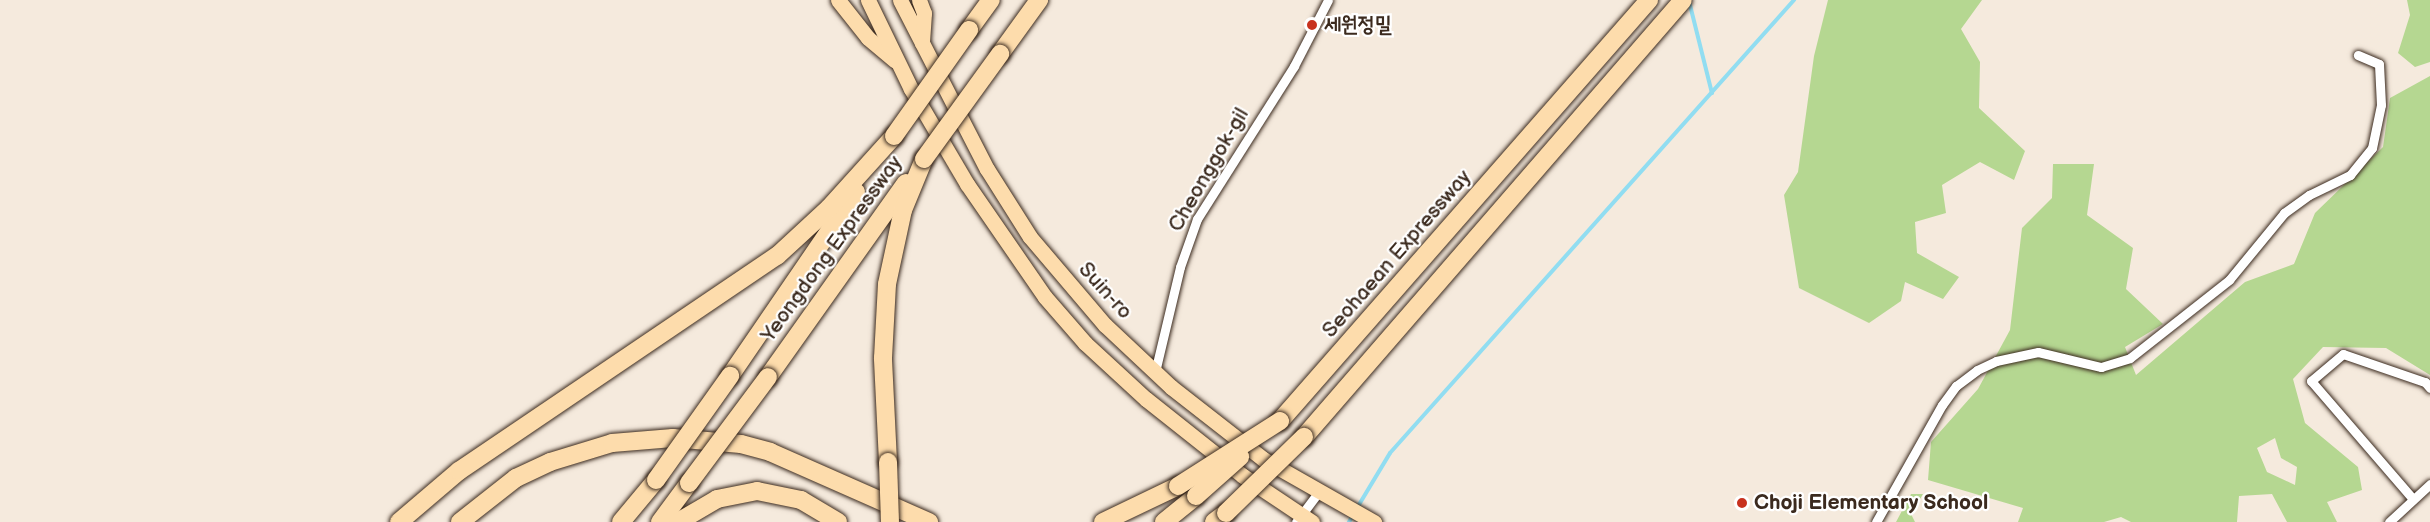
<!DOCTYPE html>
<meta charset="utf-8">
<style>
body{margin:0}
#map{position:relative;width:2430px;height:522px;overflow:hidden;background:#f5eadd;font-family:"Balsamiq Sans","Poor Story",sans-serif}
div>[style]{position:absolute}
.green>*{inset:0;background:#b5d791}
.stream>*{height:4px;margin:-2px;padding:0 2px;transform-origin:2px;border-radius:2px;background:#91ddf1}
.roads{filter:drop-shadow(0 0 2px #3b2a1e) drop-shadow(0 0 2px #3b2a1e)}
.street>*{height:9px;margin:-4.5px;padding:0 4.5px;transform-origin:4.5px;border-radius:4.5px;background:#fff}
.primary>*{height:15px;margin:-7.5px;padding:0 7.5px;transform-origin:7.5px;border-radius:7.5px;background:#fddcac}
.highway>*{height:18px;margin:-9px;padding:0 9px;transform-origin:9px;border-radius:9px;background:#fddcac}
.bridges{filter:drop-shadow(0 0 2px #3b2a1e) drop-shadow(0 0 2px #3b2a1e)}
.highway-bridge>*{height:18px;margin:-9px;padding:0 9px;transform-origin:9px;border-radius:9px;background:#fddcac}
.dots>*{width:16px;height:16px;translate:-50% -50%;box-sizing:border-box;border:3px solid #fff;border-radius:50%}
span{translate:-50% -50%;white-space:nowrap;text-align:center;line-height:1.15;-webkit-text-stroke:4.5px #fff;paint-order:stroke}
.poi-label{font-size:21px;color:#3b2a1e;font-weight:700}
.left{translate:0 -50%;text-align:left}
.street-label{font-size:21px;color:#3b2a1e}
</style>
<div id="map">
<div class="green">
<i style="clip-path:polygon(1828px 0,1982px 0,1961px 29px,1980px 62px,1979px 108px,2025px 151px,2014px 180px,1980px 162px,1942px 185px,1946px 213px,1915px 222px,1917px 253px,1959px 277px,1943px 299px,1905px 282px,1901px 301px,1869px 323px,1799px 288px,1784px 195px,1798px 172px,1814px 56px)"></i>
<i style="clip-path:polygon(2407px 0,2430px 0,2430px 62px,2415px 67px,2398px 53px,2410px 15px)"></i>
<i style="clip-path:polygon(evenodd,2430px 76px,2430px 375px,2386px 348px,2323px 347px,2293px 379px,2305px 423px,2358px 467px,2362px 490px,2327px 502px,2337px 522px,2287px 522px,2272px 494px,2239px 496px,2237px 522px,2131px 522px,2121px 517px,2104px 522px,2018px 522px,2023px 508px,1928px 480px,1931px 442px,1978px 389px,2010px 330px,2022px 228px,2052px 198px,2053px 164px,2094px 164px,2087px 215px,2133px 248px,2126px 289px,2163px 324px,2125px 347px,2136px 375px,2245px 282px,2294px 264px,2315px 213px,2383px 147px,2390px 98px,2430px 76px,2275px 438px,2281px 458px,2297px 467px,2295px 485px,2267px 472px,2257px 448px,2275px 438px)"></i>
<i style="clip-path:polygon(1911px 494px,1923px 494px,1911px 514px,1915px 522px,1896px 522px)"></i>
</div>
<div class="stream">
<i style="left:1689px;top:1px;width:95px;rotate:76deg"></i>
<i style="left:1357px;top:508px;width:64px;rotate:-59deg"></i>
<i style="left:1390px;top:453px;width:607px;rotate:-48.27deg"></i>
<i style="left:1349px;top:522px;width:8px;rotate:-60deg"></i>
</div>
<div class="roads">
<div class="street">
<i style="left:1155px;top:372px;width:108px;rotate:-76.6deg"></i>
<i style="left:1180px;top:267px;width:51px;rotate:-70.5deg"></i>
<i style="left:1197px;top:219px;width:181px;rotate:-57.6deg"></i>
<i style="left:1294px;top:66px;width:74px;rotate:-62.7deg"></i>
<i style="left:2413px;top:499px;width:156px;rotate:-130.8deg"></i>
<i style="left:2311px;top:381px;width:42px;rotate:-40.2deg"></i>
<i style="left:2343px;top:354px;width:87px;rotate:18.9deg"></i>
<i style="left:2425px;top:382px;width:8px;rotate:50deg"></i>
<i style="left:1296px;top:522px;width:39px;rotate:-53deg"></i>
<i style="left:1876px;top:522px;width:134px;rotate:-60.6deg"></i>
<i style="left:1942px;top:405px;width:24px;rotate:-54deg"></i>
<i style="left:1956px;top:386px;width:26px;rotate:-37deg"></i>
<i style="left:1977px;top:370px;width:21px;rotate:-25deg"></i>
<i style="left:1996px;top:361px;width:43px;rotate:-12.1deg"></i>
<i style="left:2038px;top:352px;width:65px;rotate:13.4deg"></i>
<i style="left:2101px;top:367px;width:30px;rotate:-17deg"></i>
<i style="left:2130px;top:358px;width:126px;rotate:-38.2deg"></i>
<i style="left:2229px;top:280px;width:87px;rotate:-50.6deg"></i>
<i style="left:2284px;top:213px;width:31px;rotate:-36deg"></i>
<i style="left:2309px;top:195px;width:46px;rotate:-26deg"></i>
<i style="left:2350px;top:175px;width:35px;rotate:-51deg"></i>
<i style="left:2372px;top:148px;width:44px;rotate:-78.2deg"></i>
<i style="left:2381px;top:105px;width:41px;rotate:-92.8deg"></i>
<i style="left:2379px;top:64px;width:23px;rotate:-157deg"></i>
<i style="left:2389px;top:522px;width:56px;rotate:-42.8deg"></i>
</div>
<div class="primary">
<i style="left:838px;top:0;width:48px;rotate:51.7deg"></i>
<i style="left:868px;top:38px;width:35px;rotate:40deg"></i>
<i style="left:868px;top:0;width:99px;rotate:64.2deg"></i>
<i style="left:911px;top:89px;width:110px;rotate:59.5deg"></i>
<i style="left:967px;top:184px;width:137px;rotate:55.4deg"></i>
<i style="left:1045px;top:297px;width:61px;rotate:49deg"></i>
<i style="left:1085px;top:343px;width:83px;rotate:42.6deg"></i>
<i style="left:1146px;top:399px;width:124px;rotate:38.4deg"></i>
<i style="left:1243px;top:476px;width:83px;rotate:33.7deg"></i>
<i style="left:900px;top:0;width:190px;rotate:62.8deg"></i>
<i style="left:987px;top:169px;width:80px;rotate:57.7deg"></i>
<i style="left:1030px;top:237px;width:116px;rotate:49.6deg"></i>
<i style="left:1105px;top:325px;width:91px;rotate:43.2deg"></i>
<i style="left:1171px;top:387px;width:117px;rotate:38deg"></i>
<i style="left:1263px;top:459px;width:128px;rotate:29.6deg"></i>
<i style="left:919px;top:0;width:14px;rotate:69deg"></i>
<i style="left:924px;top:13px;width:30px;rotate:94deg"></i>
</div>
<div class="highway">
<i style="left:969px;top:30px;width:37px;rotate:-54deg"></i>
<i style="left:1000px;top:54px;width:67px;rotate:-54.2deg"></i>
<i style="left:730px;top:376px;width:223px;rotate:-55.6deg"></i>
<i style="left:768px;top:377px;width:238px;rotate:-54.6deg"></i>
<i style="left:1280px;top:421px;width:560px;rotate:-48.77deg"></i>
<i style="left:1304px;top:437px;width:578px;rotate:-49.07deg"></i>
<i style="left:888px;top:462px;width:104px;rotate:-92.8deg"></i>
<i style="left:883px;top:358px;width:74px;rotate:-86.9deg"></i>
<i style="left:887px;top:284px;width:76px;rotate:-77.8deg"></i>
<i style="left:903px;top:210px;width:55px;rotate:-67.6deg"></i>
<i style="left:399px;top:522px;width:79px;rotate:-40.4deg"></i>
<i style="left:459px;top:471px;width:384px;rotate:-34.1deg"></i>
<i style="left:777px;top:256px;width:71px;rotate:-42.7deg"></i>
<i style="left:829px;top:208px;width:97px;rotate:-47.9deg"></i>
<i style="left:460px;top:522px;width:71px;rotate:-38.2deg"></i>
<i style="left:516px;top:478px;width:38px;rotate:-25deg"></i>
<i style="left:550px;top:462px;width:65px;rotate:-17deg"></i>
<i style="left:612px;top:443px;width:61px;rotate:-4.7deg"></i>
<i style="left:673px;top:438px;width:68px;rotate:5deg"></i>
<i style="left:741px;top:444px;width:30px;rotate:15deg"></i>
<i style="left:770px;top:452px;width:174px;rotate:23.8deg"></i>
<i style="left:621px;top:522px;width:55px;rotate:-50.2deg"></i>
<i style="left:660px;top:522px;width:49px;rotate:-53.4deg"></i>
<i style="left:678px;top:522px;width:45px;rotate:-30.5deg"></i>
<i style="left:717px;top:499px;width:41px;rotate:-11.3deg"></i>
<i style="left:757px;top:491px;width:45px;rotate:11.6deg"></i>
<i style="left:801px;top:500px;width:43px;rotate:30.7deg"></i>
<i style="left:1103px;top:522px;width:83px;rotate:-25.6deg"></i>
<i style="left:1164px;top:522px;width:41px;rotate:-39.1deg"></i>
<i style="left:1214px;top:522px;width:15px;rotate:-37deg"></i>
</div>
</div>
<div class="bridges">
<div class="highway-bridge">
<i style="left:894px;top:136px;width:130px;rotate:-54.7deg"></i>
<i style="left:924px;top:159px;width:130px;rotate:-54.1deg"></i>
<i style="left:888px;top:462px;width:60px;rotate:88.1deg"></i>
<i style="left:656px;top:480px;width:128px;rotate:-54.6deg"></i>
<i style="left:689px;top:483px;width:132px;rotate:-53.3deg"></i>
<i style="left:1178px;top:486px;width:121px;rotate:-32.5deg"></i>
<i style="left:1196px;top:496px;width:59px;rotate:-41.6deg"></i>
<i style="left:1226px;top:513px;width:109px;rotate:-44.3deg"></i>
</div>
</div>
<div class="dots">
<i style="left:1312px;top:25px;background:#c8321e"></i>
<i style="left:1742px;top:503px;background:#c8321e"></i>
</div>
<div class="poi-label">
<span class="left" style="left:1324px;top:25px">세원정밀</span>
<span class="left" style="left:1754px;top:503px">Choji Elementary School</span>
</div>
<div class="street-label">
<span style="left:1209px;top:170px;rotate:-60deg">Cheonggok-gil</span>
<span style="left:832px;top:249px;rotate:-54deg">Yeongdong Expressway</span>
<span style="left:1397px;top:254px;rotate:-49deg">Seohaean Expressway</span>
<span style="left:1105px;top:291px;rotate:48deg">Suin-ro</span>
</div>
</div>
